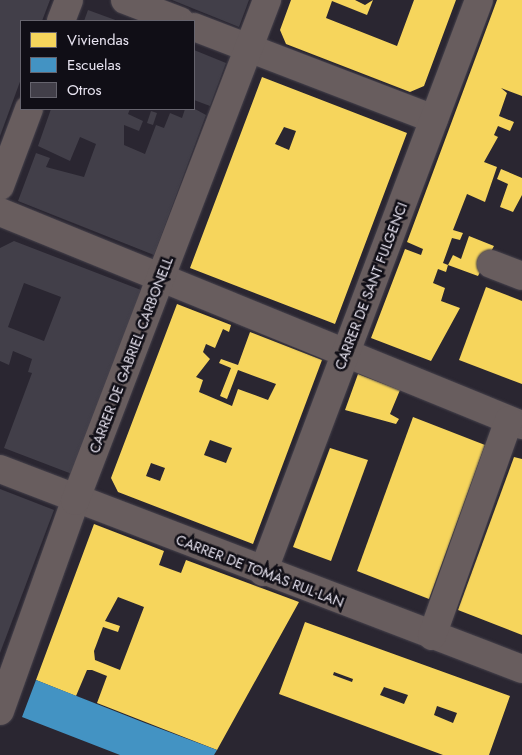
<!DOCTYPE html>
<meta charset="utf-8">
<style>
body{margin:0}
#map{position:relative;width:522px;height:755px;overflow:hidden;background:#2a2631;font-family:Jost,sans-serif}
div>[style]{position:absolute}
.homes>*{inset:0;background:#f6d55c}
.schools>*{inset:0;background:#4393c3}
.building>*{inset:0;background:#423f49}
.roads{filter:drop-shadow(0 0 1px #45414b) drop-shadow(0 0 1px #45414b)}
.street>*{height:28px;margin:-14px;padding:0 14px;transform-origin:14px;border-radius:14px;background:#685d5e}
span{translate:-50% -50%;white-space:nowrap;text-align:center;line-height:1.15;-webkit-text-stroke:5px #100e16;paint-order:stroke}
.street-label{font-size:14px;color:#e8e4f1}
.legend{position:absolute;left:20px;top:20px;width:175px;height:90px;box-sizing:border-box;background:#100e16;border:1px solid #66646e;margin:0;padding:6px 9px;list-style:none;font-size:15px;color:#e8e4f1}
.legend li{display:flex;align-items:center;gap:10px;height:25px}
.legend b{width:25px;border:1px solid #66646e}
</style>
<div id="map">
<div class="homes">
<i style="clip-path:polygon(291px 0,355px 0,365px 5px,373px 0,367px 15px,332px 1px,326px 18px,397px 46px,414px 0,456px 0,424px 86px,410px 92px,286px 44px,280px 30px)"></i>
<i style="clip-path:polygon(497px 0,522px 0,522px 96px,501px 88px,507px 93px,499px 116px,514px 122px,510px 131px,498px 126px,494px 135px,498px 137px,484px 162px,497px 167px,485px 202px,467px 194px,453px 230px,463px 233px,460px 240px,452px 238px,443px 263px,448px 265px,446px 272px,438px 269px,433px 283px,445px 288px,441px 301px,460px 308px,431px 361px,371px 338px,405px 249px,421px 255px,423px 249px,407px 242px)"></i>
<i style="clip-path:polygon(evenodd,262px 77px,407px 133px,335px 324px,190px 268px,262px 77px,284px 127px,296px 131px,289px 150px,275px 144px,284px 127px)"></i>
<i style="clip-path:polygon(501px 169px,522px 178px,522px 195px,513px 212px,500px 207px,508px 184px,497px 179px)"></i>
<i style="clip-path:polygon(469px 236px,494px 246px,478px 276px,448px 265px,453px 255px,461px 259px)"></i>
<i style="clip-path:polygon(486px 287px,522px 301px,522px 384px,459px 360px)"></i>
<i style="clip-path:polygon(evenodd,177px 304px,231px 325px,229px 332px,223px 329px,215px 348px,206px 344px,203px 352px,210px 359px,196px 377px,203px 380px,199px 392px,232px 406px,238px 389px,268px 400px,276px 384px,238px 370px,227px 399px,220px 396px,231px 368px,219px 363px,221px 359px,238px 365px,250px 332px,322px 360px,253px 544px,118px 492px,111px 478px,177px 304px,210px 440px,232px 448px,226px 463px,204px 455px,210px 440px,177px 304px,151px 463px,165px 468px,160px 481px,146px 476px,151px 463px)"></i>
<i style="clip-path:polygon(358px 374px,400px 390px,390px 414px,399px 419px,396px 424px,345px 410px)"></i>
<i style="clip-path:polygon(413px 417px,485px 445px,429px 599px,357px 571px)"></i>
<i style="clip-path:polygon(330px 448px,368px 460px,331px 561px,293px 547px)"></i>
<i style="clip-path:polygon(514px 457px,522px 459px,522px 635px,458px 610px)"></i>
<i style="clip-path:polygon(evenodd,94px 524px,164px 551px,159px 565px,181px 573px,186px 560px,299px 602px,217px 750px,97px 703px,107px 676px,92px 670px,87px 670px,76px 696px,36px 680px,94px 524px,118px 597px,144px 607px,120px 670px,95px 660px,94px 651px,103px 627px,118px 632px,120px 626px,105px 621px,118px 597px)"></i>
<i style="clip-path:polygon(evenodd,305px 622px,510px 696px,489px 755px,443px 755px,279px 694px,305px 622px,334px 672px,353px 679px,352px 682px,333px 675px,334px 672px,305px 622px,384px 687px,408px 695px,404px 704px,380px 695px,384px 687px,305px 622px,437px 706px,457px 713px,453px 723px,434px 715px,437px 706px)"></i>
</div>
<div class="schools">
<i style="clip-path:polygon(36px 680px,145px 723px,217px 750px,214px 755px,120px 755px,22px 717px)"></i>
</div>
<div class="building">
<i style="clip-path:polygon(0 0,50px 0,42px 21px,21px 21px,21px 79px,0 136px)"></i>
<i style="clip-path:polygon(172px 0,249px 0,239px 27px)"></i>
<i style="clip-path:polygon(88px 10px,118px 21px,84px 21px)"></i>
<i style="clip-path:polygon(194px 50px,226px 63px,210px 106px,194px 100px)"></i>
<i style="clip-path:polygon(51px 109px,130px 109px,128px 114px,143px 121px,139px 131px,124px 125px,124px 145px,145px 154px,156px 125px,164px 128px,170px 113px,182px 118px,185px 109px,195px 109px,206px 115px,154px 255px,18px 201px,36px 153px,50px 158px,46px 167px,84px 177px,96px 144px,80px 137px,70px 161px,38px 146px)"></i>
<i style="clip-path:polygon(151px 111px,157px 113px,153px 125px,147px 123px)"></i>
<i style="clip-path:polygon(evenodd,14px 241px,141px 290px,72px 474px,4px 448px,32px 373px,28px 372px,32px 359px,13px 351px,9px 365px,0 361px,0 248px,14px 241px,24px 283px,61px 297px,44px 341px,8px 327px,24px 283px)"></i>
<i style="clip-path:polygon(0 489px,54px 510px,0 653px)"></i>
</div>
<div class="roads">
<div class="street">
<i style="left:125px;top:0;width:59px;rotate:20.9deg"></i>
<i style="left:61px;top:21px;width:22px;rotate:-69deg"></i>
<i style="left:194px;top:27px;width:257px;rotate:21deg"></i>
<i style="left:0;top:186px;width:82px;rotate:-69.4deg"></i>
<i style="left:0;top:212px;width:564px;rotate:22.2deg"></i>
<i style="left:491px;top:264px;width:33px;rotate:21deg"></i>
<i style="left:0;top:469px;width:559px;rotate:20.96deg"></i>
<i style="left:263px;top:572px;width:611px;rotate:-69.31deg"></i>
<i style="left:432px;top:636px;width:229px;rotate:-70.4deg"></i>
<i style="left:0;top:711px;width:223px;rotate:-70.3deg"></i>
<i style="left:75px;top:501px;width:537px;rotate:-69.03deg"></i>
</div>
</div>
<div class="street-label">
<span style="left:371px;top:286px;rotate:-69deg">CARRER DE SANT FULGENCI</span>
<span style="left:131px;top:355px;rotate:-69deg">CARRER DE GABRIEL CARBONELL</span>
<span style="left:260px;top:571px;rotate:21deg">CARRER DE TOMÀS RUL·LAN</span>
</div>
<ul class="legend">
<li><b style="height:14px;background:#f6d55c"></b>Viviendas</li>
<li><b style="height:14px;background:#4393c3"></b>Escuelas</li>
<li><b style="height:14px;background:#423f49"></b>Otros</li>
</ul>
</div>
